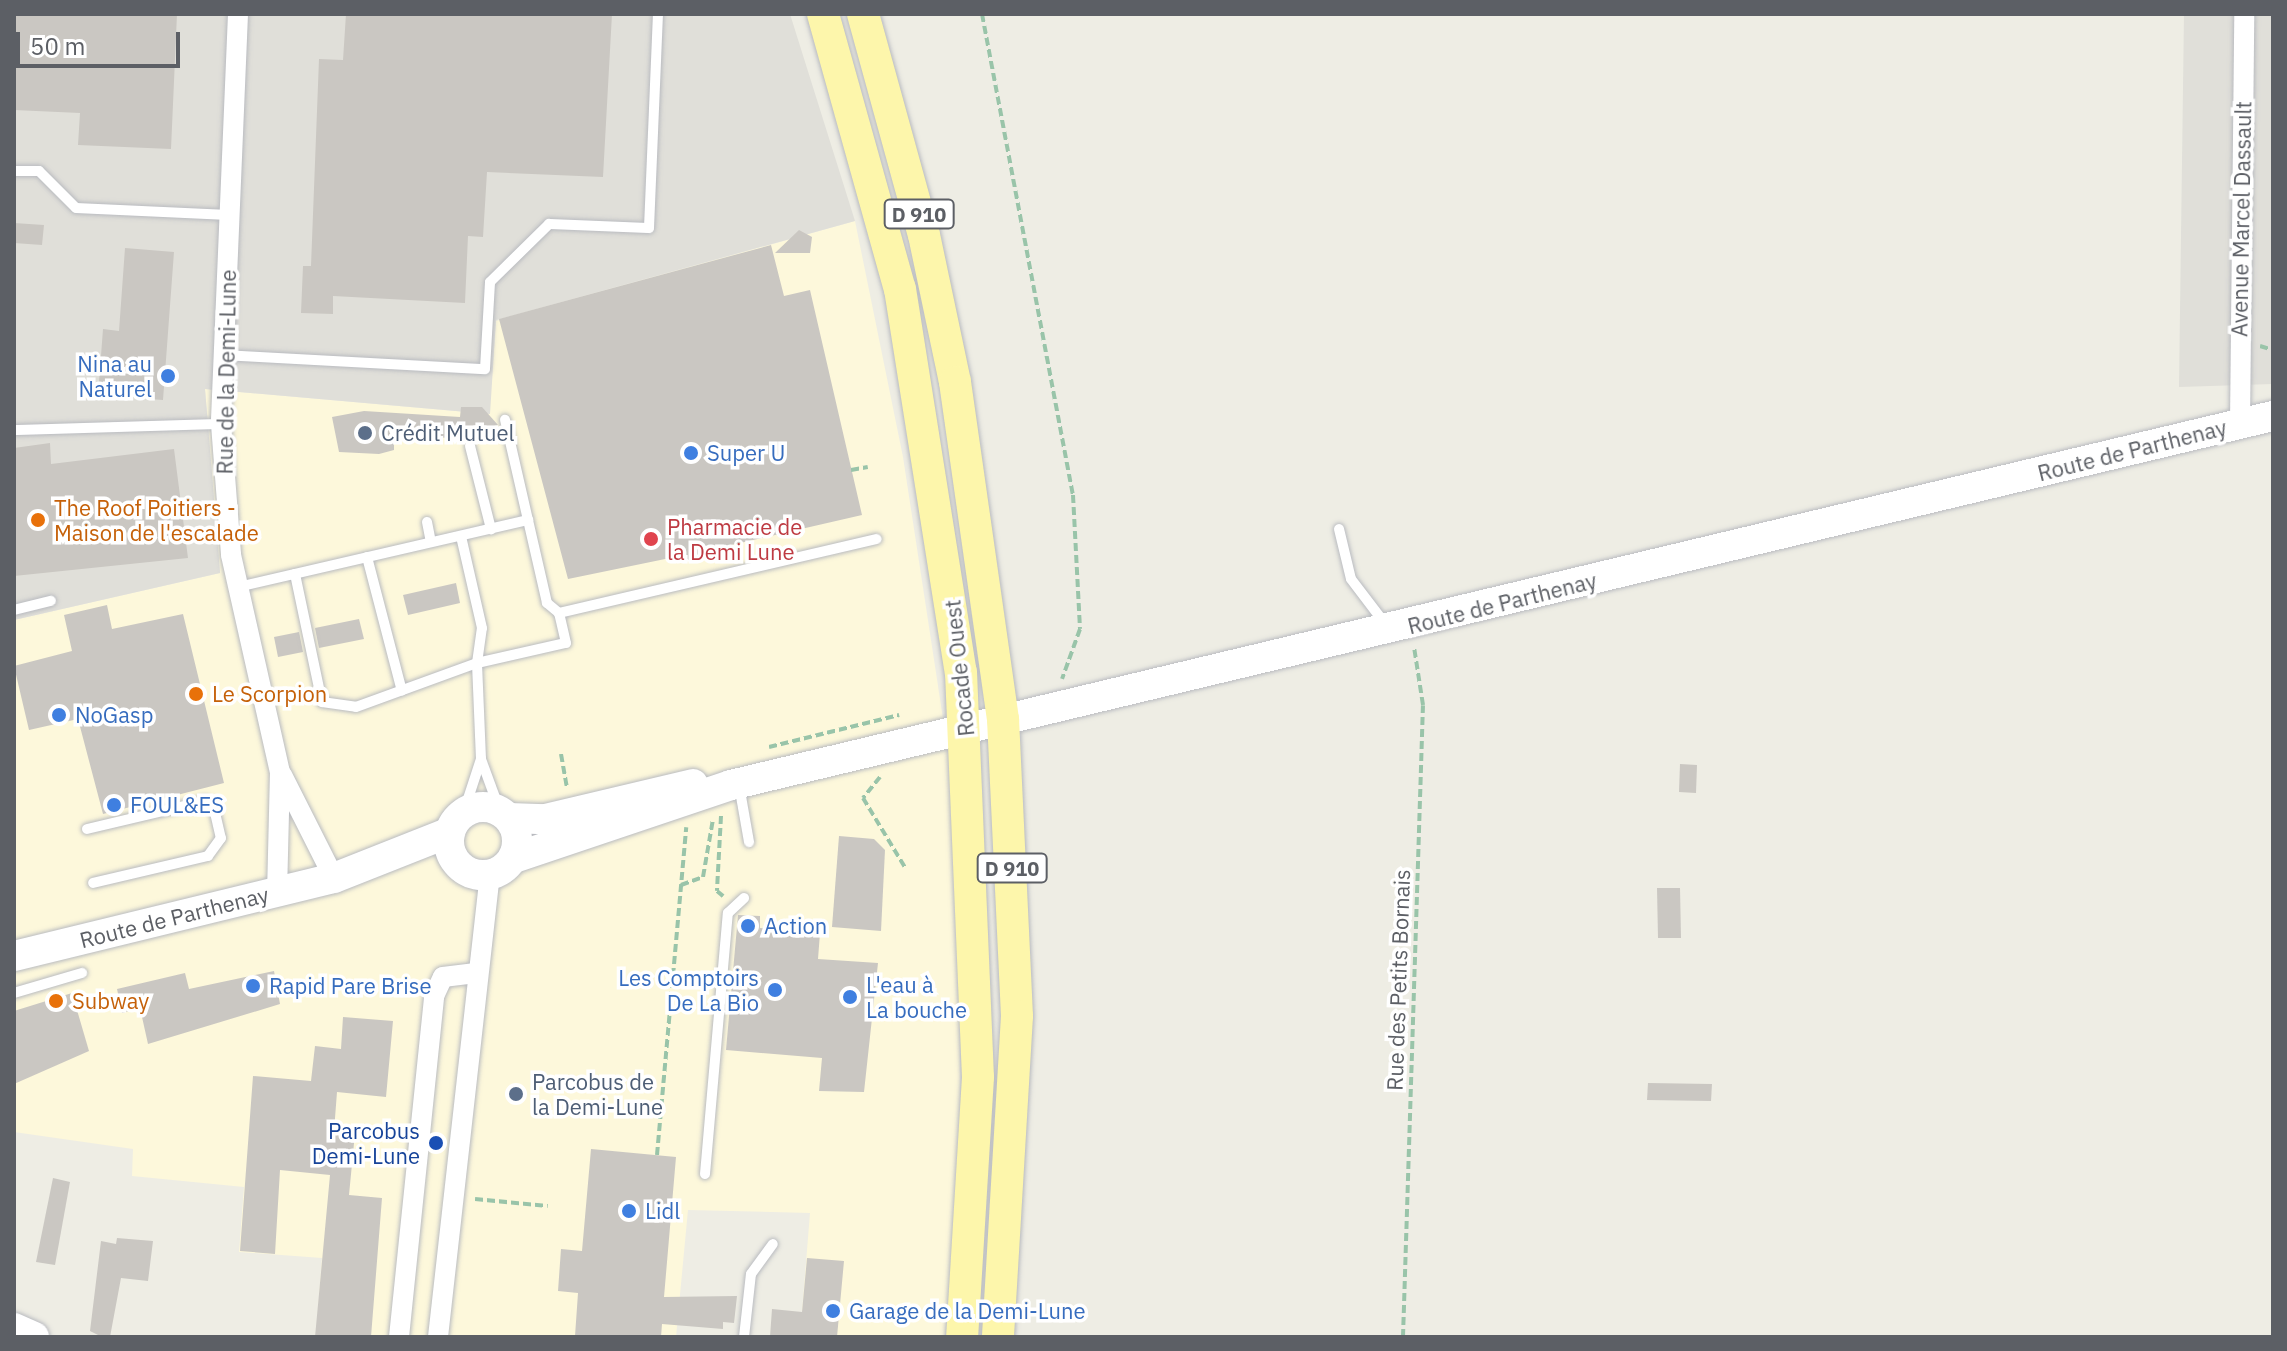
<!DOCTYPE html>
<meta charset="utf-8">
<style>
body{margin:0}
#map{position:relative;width:2287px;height:1351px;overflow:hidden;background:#eeede4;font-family:"IBM Plex Sans",sans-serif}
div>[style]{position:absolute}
.commercial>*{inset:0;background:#fdf8db}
.industrial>*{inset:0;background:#e0dfd9}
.building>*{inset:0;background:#cac7c2}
.path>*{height:4px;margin-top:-2px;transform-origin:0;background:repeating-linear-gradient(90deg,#99c4a9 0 8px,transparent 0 12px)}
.roads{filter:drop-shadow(0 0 2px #b9bbc0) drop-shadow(0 0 2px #b9bbc0)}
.lane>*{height:10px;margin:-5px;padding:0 5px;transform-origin:5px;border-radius:5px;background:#fff}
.street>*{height:20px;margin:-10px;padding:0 10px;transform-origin:10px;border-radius:10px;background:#fff}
.secondary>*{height:30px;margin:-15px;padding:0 15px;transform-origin:15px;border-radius:15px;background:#fff}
.secondary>.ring{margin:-15px;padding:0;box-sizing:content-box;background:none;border:30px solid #fff;border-radius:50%}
.primary>*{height:32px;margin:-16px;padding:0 16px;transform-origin:16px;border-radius:16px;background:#fdf6ab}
.dots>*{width:22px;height:22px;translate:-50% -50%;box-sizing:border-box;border:4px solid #fff;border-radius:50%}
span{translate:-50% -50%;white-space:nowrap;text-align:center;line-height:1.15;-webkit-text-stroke:7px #fff;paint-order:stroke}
.shield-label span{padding:2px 6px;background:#fff;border:2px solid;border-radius:6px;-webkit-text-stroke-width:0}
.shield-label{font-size:20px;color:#5c5f65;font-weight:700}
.street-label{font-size:22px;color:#5c5f65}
.shop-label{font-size:22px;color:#366cbe}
.right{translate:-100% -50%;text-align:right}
.left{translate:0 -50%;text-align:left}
.service-label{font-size:22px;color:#4e5e75}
.food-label{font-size:22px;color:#c56008}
.health-label{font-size:22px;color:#be3a42}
.transit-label{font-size:22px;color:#164399}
.frame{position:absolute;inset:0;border:16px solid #5c5f65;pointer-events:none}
.scale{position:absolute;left:16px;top:32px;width:164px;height:36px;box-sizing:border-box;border:4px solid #5c5f65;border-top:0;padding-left:10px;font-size:24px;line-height:28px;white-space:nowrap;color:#5c5f65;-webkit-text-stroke:6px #fff;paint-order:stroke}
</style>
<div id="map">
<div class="commercial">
<i style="clip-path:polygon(855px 221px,903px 457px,959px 823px,960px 1137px,945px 1337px,800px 1337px,810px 1213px,688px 1210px,676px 1337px,316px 1337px,322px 1258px,239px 1252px,244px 1187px,132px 1176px,133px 1149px,14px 1132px,14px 620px,220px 573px,205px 389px,489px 414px,496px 321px)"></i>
</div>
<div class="industrial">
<i style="clip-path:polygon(14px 14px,790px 14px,855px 221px,496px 320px,490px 414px,205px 389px,220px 573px,14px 620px)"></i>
<i style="clip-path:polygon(2184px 14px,2273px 14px,2273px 384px,2179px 387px)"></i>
</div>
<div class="building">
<i style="clip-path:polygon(14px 14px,177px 14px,171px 149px,78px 145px,80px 113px,14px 110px)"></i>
<i style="clip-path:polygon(346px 14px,612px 14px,603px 177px,487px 172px,483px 237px,468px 236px,465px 303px,333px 296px,333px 314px,301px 313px,303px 266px,311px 266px,319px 59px,343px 60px)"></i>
<i style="clip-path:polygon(14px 223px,44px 225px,42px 245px,14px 243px)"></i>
<i style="clip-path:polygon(799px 230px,812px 237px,810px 253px,775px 253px)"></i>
<i style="clip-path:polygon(771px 245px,784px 296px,810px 290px,862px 515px,727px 546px,698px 561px,670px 558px,568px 579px,499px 319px)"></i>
<i style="clip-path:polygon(125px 248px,174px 252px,163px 400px,98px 395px,103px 329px,119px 331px)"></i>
<i style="clip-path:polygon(461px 407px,482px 407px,498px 425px,470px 432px,469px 438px,394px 437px,394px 450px,379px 454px,339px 452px,332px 417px,364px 411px,460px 417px)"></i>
<i style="clip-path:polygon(50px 443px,51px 464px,174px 449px,188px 558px,14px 576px,14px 448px)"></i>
<i style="clip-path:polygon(456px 583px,460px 603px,408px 615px,403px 595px)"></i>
<i style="clip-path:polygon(107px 605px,112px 629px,183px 614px,224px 783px,103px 814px,78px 719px,29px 730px,14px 666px,72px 651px,64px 615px)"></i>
<i style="clip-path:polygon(359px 619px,364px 639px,319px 648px,315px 628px)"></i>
<i style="clip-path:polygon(299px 632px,303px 652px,278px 657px,274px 637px)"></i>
<i style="clip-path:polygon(1680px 764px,1697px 765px,1696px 793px,1679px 792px)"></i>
<i style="clip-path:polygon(839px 836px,874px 839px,885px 850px,881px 931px,832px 927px)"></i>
<i style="clip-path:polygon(1657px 888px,1680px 888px,1681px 938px,1658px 938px)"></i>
<i style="clip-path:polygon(738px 915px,760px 916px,760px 928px,820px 933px,818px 959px,878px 963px,864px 1092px,819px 1091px,822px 1058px,726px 1050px)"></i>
<i style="clip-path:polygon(274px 971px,280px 1004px,148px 1044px,140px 1008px,122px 1013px,117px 989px,185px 973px,189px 989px)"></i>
<i style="clip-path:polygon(72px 993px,89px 1051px,14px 1084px,14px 1011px)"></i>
<i style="clip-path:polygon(343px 1017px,393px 1021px,386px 1097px,337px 1092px,334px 1131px,355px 1133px,349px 1195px,382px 1198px,371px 1337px,315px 1337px,330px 1175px,280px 1170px,275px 1254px,240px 1251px,253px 1076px,311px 1081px,315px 1046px,341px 1049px)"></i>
<i style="clip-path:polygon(1648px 1083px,1712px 1084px,1711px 1101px,1647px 1100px)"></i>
<i style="clip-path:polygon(591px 1149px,676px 1157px,664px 1297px,737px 1296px,734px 1323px,723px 1322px,723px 1329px,662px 1324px,661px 1337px,575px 1336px,578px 1293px,558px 1291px,561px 1249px,582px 1251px)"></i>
<i style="clip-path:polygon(53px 1178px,70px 1182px,55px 1265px,36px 1262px)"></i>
<i style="clip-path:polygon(117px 1238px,153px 1241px,148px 1281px,121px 1278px,110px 1337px,102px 1337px,90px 1331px,101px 1241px,116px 1244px)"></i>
<i style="clip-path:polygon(807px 1258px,844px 1261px,837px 1337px,770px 1337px,772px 1309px,802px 1312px)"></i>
</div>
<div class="path">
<i style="left:982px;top:14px;width:490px;rotate:79.3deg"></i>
<i style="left:1073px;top:495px;width:134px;rotate:87deg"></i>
<i style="left:1080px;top:629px;width:53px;rotate:109.8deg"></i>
<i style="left:2260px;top:346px;width:14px;rotate:17deg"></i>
<i style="left:851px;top:470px;width:17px;rotate:-10deg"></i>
<i style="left:769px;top:747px;width:134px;rotate:-13.8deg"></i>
<i style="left:561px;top:754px;width:34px;rotate:80deg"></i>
<i style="left:880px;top:777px;width:27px;rotate:129deg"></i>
<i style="left:863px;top:798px;width:83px;rotate:58.8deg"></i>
<i style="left:721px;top:816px;width:75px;rotate:93.1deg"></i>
<i style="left:717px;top:891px;width:8px;rotate:40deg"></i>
<i style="left:681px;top:885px;width:23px;rotate:-20deg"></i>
<i style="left:703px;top:877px;width:59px;rotate:-80.2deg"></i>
<i style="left:657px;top:1155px;width:329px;rotate:-84.9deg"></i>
<i style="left:475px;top:1199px;width:73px;rotate:5.5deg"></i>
<i style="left:1403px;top:1337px;width:632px;rotate:-88.19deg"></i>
<i style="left:1423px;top:705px;width:59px;rotate:-98.8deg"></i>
</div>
<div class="roads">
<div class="lane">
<i style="left:14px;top:171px;width:25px"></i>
<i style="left:39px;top:171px;width:52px;rotate:45deg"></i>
<i style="left:76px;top:208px;width:153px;rotate:2.6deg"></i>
<i style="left:223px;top:355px;width:262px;rotate:3.1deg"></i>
<i style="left:485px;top:369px;width:87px;rotate:-86.7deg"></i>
<i style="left:490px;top:282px;width:83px;rotate:-44.5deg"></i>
<i style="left:549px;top:224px;width:100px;rotate:2.3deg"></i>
<i style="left:649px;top:228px;width:214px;rotate:-87.6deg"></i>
<i style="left:14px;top:430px;width:207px;rotate:-1.7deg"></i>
<i style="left:470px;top:446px;width:86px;rotate:75.8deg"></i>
<i style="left:427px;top:522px;width:20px;rotate:79deg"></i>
<i style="left:1339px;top:529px;width:51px;rotate:76.5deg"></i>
<i style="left:1351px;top:579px;width:58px;rotate:52.7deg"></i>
<i style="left:367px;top:557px;width:138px;rotate:75.4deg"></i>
<i style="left:295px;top:574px;width:131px;rotate:78.1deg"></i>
<i style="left:322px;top:702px;width:34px;rotate:8deg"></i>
<i style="left:356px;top:707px;width:129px;rotate:-20deg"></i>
<i style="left:477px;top:663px;width:35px;rotate:-82deg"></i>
<i style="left:482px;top:628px;width:94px;rotate:-102.9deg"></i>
<i style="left:238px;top:587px;width:298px;rotate:-13deg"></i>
<i style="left:14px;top:610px;width:38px;rotate:-14deg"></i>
<i style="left:559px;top:613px;width:326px;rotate:-13.1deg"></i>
<i style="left:739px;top:785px;width:58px;rotate:80deg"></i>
<i style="left:500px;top:811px;width:55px;rotate:-110.1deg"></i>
<i style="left:481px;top:759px;width:96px;rotate:-92.4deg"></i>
<i style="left:477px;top:663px;width:91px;rotate:-12.7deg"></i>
<i style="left:566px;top:643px;width:31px;rotate:-103deg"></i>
<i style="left:559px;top:613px;width:16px;rotate:-140deg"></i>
<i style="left:547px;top:603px;width:188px;rotate:-102.9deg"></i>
<i style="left:463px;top:814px;width:58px;rotate:-71.9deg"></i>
<i style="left:87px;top:829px;width:121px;rotate:-13.3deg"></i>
<i style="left:205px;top:801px;width:9px;rotate:21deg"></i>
<i style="left:213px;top:804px;width:35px;rotate:77deg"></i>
<i style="left:221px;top:838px;width:22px;rotate:126deg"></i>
<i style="left:208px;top:856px;width:118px;rotate:166.8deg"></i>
<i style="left:14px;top:993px;width:71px;rotate:-16.4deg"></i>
<i style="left:705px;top:1174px;width:262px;rotate:-85deg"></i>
<i style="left:728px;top:913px;width:22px;rotate:-43deg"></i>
<i style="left:744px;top:1337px;width:63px;rotate:-83.7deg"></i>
<i style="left:751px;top:1274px;width:37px;rotate:-54deg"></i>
</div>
<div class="street">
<i style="left:238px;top:14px;width:410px;rotate:92.4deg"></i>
<i style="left:221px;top:424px;width:131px;rotate:85.6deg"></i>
<i style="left:231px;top:555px;width:222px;rotate:77.3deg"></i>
<i style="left:280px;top:772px;width:121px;rotate:91.4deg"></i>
<i style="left:2240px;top:424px;width:410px;rotate:-89.4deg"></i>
<i style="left:282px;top:775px;width:115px;rotate:63.2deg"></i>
<i style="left:399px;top:1337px;width:343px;rotate:-84.1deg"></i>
<i style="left:434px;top:996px;width:21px;rotate:-65deg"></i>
<i style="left:443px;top:977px;width:33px;rotate:-7deg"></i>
<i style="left:438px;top:1337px;width:465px;rotate:-83.6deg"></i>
</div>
<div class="secondary">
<i class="ring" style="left:449px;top:807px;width:38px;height:38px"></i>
<i style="left:509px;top:818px;width:36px;rotate:2deg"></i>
<i style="left:545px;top:819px;width:152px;rotate:-13.3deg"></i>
<i style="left:514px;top:858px;width:229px;rotate:-18.6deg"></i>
<i style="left:731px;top:785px;width:1586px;rotate:-13.46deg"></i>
<i style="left:14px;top:956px;width:329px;rotate:-13.7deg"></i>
<i style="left:334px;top:878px;width:125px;rotate:-21.6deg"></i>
<i style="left:14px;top:1328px;width:22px;rotate:24deg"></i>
</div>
<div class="primary">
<i style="left:823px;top:14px;width:286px;rotate:74.4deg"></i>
<i style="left:900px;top:289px;width:388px;rotate:81deg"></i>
<i style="left:961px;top:672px;width:405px;rotate:87.6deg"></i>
<i style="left:978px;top:1077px;width:260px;rotate:93.5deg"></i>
<i style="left:863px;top:14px;width:229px;rotate:74.6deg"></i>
<i style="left:924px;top:235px;width:150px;rotate:78.1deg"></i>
<i style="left:955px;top:382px;width:340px;rotate:81.9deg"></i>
<i style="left:1003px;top:719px;width:297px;rotate:87.3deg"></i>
<i style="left:1017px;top:1016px;width:322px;rotate:93.4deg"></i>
</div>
</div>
<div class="dots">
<i style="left:168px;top:376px;background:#3f7fe0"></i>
<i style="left:365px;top:433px;background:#5c6f8a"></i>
<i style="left:691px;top:453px;background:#3f7fe0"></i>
<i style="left:38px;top:520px;background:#e8710a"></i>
<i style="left:651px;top:539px;background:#e0444e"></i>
<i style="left:196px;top:694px;background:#e8710a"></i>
<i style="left:59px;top:715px;background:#3f7fe0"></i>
<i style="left:114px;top:805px;background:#3f7fe0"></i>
<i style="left:748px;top:926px;background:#3f7fe0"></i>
<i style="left:253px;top:986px;background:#3f7fe0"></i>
<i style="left:775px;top:990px;background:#3f7fe0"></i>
<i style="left:850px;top:997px;background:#3f7fe0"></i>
<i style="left:56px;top:1001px;background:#e8710a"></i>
<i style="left:516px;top:1094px;background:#5c6f8a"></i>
<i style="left:436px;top:1143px;background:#1a4fb4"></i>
<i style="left:629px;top:1211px;background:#3f7fe0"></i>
<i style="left:833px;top:1311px;background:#3f7fe0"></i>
</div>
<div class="shield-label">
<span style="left:919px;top:214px">D 910</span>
<span style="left:1012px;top:868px">D 910</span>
</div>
<div class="street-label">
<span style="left:2241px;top:219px;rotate:-89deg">Avenue Marcel Dassault</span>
<span style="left:226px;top:372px;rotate:-89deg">Rue de la Demi-Lune</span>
<span style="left:2132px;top:450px;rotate:-14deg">Route de Parthenay</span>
<span style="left:1502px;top:603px;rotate:-14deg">Route de Parthenay</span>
<span style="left:959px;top:668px;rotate:-96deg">Rocade Ouest</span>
<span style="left:174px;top:917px;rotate:-14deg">Route de Parthenay</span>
<span style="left:1398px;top:980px;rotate:-88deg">Rue des Petits Bornais</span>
</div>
<div class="shop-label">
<span class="right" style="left:152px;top:376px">Nina au<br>Naturel</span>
<span class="left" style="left:707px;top:453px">Super U</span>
<span class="left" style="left:75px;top:715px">NoGasp</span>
<span class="left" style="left:130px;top:805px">FOUL&amp;ES</span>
<span class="left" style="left:764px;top:926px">Action</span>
<span class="right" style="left:759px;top:990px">Les Comptoirs<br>De La Bio</span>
<span class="left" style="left:866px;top:997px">L'eau à<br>La bouche</span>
<span class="left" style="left:269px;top:986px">Rapid Pare Brise</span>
<span class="left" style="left:645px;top:1211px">Lidl</span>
<span class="left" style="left:849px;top:1311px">Garage de la Demi-Lune</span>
</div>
<div class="service-label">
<span class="left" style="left:381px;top:433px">Crédit Mutuel</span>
<span class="left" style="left:532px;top:1094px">Parcobus de<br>la Demi-Lune</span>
</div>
<div class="food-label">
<span class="left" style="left:54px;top:520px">The Roof Poitiers -<br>Maison de l'escalade</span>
<span class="left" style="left:212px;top:694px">Le Scorpion</span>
<span class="left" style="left:72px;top:1001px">Subway</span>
</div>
<div class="health-label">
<span class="left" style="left:667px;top:539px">Pharmacie de<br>la Demi Lune</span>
</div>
<div class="transit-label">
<span class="right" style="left:420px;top:1143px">Parcobus<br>Demi-Lune</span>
</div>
<div class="frame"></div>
<div class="scale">50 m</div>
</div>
